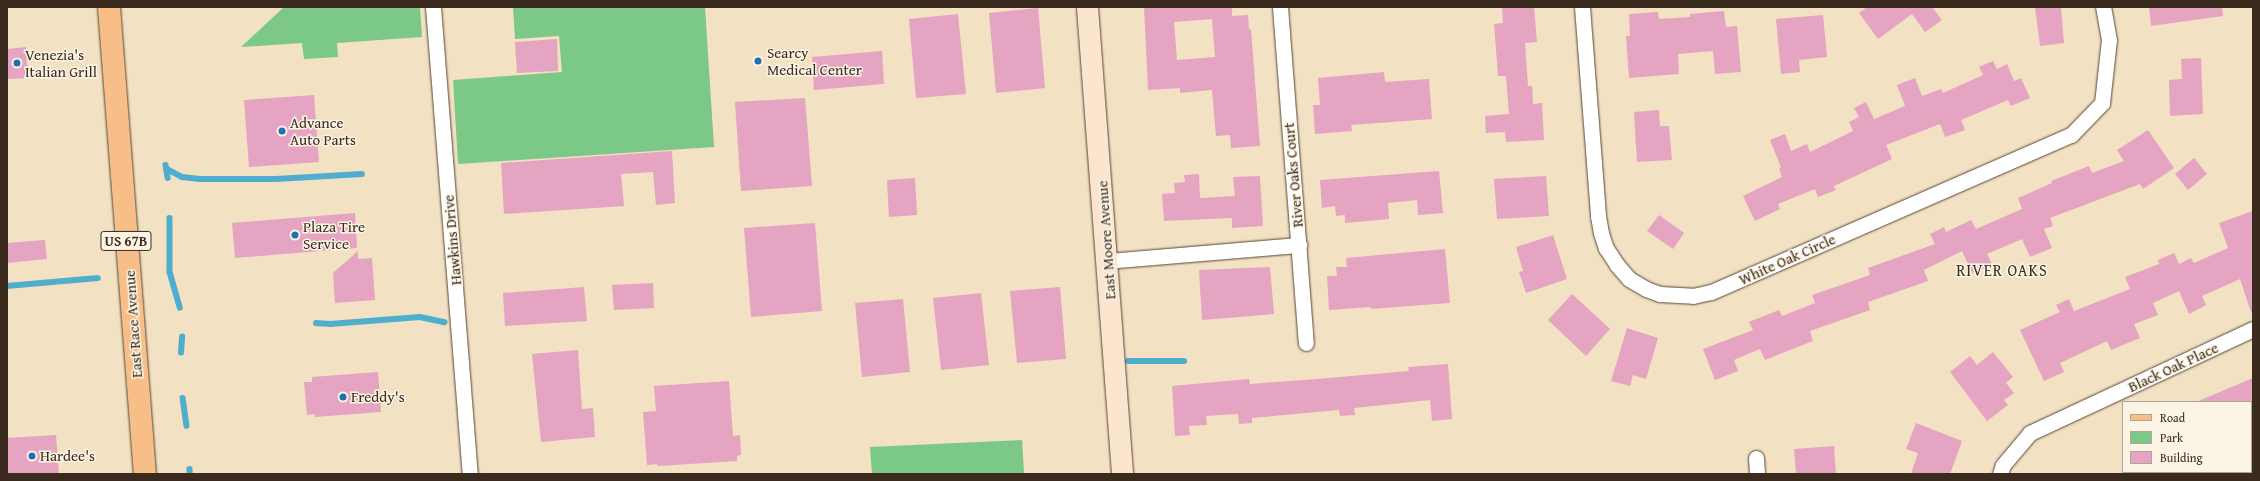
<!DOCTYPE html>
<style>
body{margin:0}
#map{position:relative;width:2260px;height:481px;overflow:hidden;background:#f2e1c2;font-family:"Gentium Book Plus",serif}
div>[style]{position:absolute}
.green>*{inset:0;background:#7cc886}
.stream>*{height:5.5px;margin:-2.75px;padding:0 2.75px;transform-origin:2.75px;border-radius:2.75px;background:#4faece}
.building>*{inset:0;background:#e5a4c2}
.roads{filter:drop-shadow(0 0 1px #564537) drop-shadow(0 0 1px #564537)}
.street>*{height:15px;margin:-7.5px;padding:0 7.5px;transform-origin:7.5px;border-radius:7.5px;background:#fff}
.secondary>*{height:21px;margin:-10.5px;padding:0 10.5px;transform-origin:10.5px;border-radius:10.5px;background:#fce5cf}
.primary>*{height:22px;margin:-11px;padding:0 11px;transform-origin:11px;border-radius:11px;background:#f7be87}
.dots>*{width:11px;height:11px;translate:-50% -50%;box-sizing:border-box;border:2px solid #fcf5e5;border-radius:50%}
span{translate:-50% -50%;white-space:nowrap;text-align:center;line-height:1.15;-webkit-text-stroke:3px #fcf5e5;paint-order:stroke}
.shield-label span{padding:1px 3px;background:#fcf5e5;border:1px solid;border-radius:3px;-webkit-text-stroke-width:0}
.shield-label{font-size:14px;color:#3b2a1e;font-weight:700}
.poi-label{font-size:15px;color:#3b2a1e}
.left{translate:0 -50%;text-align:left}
.street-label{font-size:15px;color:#3b2a1e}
.neighbourhood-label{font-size:16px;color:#3b2a1e;letter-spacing:1px}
.frame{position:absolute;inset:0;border:8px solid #3b2a1e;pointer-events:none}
.legend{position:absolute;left:2122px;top:401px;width:130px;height:72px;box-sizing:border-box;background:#fcf5e5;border:1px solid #afa495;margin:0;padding:5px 7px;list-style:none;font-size:12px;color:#3b2a1e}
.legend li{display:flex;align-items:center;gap:8px;height:20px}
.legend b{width:20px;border:1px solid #afa495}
</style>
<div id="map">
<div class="green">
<i style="clip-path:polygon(284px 7px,420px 7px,422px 37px,337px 43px,338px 57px,304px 59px,302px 43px,241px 47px)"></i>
<i style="clip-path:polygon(513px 7px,705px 7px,714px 147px,458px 164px,453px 80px,562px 72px,559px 36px,515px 39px)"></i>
<i style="clip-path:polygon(1022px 440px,1024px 474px,872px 474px,870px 447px)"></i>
</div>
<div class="stream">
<i style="left:166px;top:165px;width:13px;rotate:81deg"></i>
<i style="left:167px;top:169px;width:17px;rotate:28deg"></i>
<i style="left:182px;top:177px;width:18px;rotate:6deg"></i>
<i style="left:200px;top:179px;width:76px"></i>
<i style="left:276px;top:179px;width:86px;rotate:-3.3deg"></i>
<i style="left:170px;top:218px;width:54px;rotate:90deg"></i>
<i style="left:170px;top:272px;width:37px;rotate:74deg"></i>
<i style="left:7px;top:286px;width:91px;rotate:-5deg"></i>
<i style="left:316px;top:323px;width:14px;rotate:4deg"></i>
<i style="left:330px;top:324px;width:90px;rotate:-4.4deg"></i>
<i style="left:420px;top:317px;width:25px;rotate:12deg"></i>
<i style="left:181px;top:353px;width:16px;rotate:-86deg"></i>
<i style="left:1128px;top:361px;width:56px"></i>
<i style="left:183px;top:398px;width:28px;rotate:82deg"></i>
<i style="left:190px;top:469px;width:5px;rotate:90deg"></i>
</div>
<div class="building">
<i style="clip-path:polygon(evenodd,1144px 7px,1232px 7px,1232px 16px,1248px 15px,1249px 30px,1251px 29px,1260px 146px,1231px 148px,1230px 135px,1216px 136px,1212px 90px,1180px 93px,1180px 88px,1148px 90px,1144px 7px,1212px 19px,1215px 57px,1177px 60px,1174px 22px,1212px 19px)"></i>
<i style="clip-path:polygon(1502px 7px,1534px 7px,1537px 42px,1525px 43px,1528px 86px,1532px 86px,1533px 104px,1542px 103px,1544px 140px,1506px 142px,1505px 132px,1486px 133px,1485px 116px,1509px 114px,1506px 76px,1498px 76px,1494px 24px,1503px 23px)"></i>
<i style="clip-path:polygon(1867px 7px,1932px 7px,1942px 20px,1925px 32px,1912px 14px,1878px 39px,1859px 13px)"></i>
<i style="clip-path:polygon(2035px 7px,2061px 7px,2064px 43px,2040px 46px)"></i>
<i style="clip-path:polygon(2149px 7px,2222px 7px,2223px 16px,2151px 26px)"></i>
<i style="clip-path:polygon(1038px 8px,1045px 88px,996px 93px,989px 13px)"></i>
<i style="clip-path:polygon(1724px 11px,1726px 27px,1737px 26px,1741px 72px,1715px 74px,1713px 51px,1678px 54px,1679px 74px,1629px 78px,1626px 36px,1630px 36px,1629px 14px,1658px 12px,1659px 19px,1690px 17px,1690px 14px)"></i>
<i style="clip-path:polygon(958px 14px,966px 94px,916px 98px,909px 19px)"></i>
<i style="clip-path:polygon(1823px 15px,1827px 57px,1799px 60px,1800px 72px,1781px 74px,1776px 19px)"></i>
<i style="clip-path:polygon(557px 39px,558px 71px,517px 73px,515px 42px)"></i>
<i style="clip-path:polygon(26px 47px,28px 78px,7px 79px,7px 49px)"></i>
<i style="clip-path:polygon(882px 51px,884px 84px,814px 90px,812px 57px)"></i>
<i style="clip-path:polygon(2201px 58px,2203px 114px,2170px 116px,2169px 80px,2182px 79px,2181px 59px)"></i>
<i style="clip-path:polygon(1993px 61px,1997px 69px,2007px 64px,2014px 81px,2021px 78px,2030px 98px,2011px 106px,2008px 100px,1961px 120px,1965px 130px,1945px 137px,1940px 124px,1886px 145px,1892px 159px,1834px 186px,1836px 190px,1818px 197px,1815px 189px,1778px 204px,1780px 209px,1755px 221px,1743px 196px,1782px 177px,1779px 168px,1781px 167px,1770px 140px,1785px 134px,1791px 151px,1807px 144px,1810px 152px,1853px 131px,1849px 122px,1859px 117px,1854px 108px,1866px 102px,1874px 119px,1905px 106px,1897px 85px,1915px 78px,1922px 96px,1941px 89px,1943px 93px,1983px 75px,1979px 67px)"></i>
<i style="clip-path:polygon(1384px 72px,1385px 82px,1429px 79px,1432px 119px,1351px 125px,1352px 131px,1315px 134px,1313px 105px,1320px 105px,1318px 78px)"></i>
<i style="clip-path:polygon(314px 95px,319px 162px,249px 167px,244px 100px)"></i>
<i style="clip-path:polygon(805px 98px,812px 186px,741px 191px,735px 102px)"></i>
<i style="clip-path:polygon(1659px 110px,1660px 126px,1669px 126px,1672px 160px,1637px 162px,1634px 112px)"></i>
<i style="clip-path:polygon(2148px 130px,2174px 168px,2143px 189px,2140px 184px,2050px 218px,2053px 226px,2044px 229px,2052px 248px,2030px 257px,2022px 239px,1987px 254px,1992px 264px,1972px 273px,1962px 251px,1924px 270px,1928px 281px,1868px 302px,1870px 310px,1810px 331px,1813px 341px,1765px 360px,1760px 349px,1734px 360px,1738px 371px,1715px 380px,1703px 349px,1753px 330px,1749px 322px,1779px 310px,1782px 316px,1815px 303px,1812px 295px,1870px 275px,1868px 268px,1935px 244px,1930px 234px,1944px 227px,1946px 232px,1971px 220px,1976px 229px,2022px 209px,2018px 198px,2052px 183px,2051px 181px,2089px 166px,2092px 173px,2124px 161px,2117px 150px)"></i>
<i style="clip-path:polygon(672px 151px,675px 203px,656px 205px,653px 172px,621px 174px,624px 206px,504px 214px,501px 163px)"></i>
<i style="clip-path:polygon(2194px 158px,2207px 174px,2188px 190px,2175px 174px)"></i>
<i style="clip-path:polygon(1439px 171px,1443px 213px,1418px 215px,1417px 200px,1388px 203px,1389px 219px,1345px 223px,1345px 215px,1336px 216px,1335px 206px,1322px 208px,1320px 180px)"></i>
<i style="clip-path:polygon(1199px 174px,1200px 198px,1235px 196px,1233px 177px,1260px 176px,1263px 226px,1232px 228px,1232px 218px,1164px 221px,1162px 194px,1175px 193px,1174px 183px,1185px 182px,1184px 175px)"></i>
<i style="clip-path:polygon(1546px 176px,1549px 216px,1497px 219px,1494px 179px)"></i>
<i style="clip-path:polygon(915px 178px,917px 215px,889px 217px,887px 180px)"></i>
<i style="clip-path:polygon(2253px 211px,2253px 311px,2251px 312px,2240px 279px,2202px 296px,2206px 305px,2189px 314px,2179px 291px,2153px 303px,2158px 315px,2134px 324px,2140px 338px,2111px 350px,2107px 341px,2060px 363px,2064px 372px,2044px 381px,2020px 330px,2060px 312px,2056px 305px,2069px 299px,2074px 311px,2130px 289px,2125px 277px,2159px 264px,2158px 260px,2174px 253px,2179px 264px,2191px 258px,2194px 263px,2228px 248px,2219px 223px)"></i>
<i style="clip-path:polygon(355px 213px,357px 248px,235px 258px,232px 223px)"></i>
<i style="clip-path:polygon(1659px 215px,1684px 233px,1673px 249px,1647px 231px)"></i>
<i style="clip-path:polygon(815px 223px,822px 311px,751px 317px,744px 228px)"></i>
<i style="clip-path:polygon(1553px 235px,1567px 279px,1526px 293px,1519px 272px,1523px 271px,1516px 247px)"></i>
<i style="clip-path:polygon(45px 240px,47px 259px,7px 263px,7px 243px)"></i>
<i style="clip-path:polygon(1445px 249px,1450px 303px,1371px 309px,1371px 307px,1329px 310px,1327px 276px,1337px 276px,1336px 267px,1347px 267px,1346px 258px)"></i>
<i style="clip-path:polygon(358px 251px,358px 259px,372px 258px,375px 300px,335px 303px,333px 273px)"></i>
<i style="clip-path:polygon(1270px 267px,1274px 314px,1202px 320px,1199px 270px)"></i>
<i style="clip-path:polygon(653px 283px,654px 308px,614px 310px,612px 285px)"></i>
<i style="clip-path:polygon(584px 287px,587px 321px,505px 326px,503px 293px)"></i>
<i style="clip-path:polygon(1060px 287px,1066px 359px,1017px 363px,1010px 291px)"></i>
<i style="clip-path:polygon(981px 293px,989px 365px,941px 370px,933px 298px)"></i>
<i style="clip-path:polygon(1572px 294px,1610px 329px,1586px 356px,1548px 320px)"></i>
<i style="clip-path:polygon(903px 299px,910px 372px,862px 377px,855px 303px)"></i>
<i style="clip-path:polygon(1627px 328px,1658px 338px,1646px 379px,1633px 375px,1630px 386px,1611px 381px)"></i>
<i style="clip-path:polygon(578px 350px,582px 409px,593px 408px,595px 437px,541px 442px,532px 354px)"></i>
<i style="clip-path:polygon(1993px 352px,2013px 377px,2006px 383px,2014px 393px,2004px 400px,2008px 405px,1987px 421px,1950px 372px,1970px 356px,1977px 365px)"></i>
<i style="clip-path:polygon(1448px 364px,1452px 419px,1432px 421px,1430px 400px,1354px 408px,1355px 415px,1340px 416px,1339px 410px,1252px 418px,1252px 423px,1239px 424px,1238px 414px,1206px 416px,1207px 425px,1189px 426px,1190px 435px,1175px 436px,1172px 386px,1249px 379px,1250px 384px,1317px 379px,1409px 371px,1408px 367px)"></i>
<i style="clip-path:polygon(378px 372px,381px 412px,315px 417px,315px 414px,307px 415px,304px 382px,312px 382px,312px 377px)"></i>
<i style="clip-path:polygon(2253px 378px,2253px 402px,2196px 402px)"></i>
<i style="clip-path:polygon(729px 381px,733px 436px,740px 435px,741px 455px,737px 456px,737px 461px,658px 466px,657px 464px,647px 465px,643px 412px,656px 411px,654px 386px)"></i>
<i style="clip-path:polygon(1916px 423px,1962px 441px,1950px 474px,1911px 474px,1918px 453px,1906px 449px)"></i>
<i style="clip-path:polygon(56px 435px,59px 474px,7px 474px,7px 438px)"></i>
<i style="clip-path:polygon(1834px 446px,1836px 474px,1796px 474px,1794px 449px)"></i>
</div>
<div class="roads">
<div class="street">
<i style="left:433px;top:7px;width:468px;rotate:85.5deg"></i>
<i style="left:1280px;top:7px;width:337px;rotate:85.6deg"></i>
<i style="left:1582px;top:7px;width:210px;rotate:85.6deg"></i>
<i style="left:1598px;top:216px;width:17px;rotate:80deg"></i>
<i style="left:1601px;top:233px;width:16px;rotate:72deg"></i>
<i style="left:1606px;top:248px;width:20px;rotate:57deg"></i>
<i style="left:1617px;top:265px;width:18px;rotate:49deg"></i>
<i style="left:1629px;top:279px;width:20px;rotate:30deg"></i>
<i style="left:1646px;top:289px;width:15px;rotate:20deg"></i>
<i style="left:1660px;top:294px;width:33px;rotate:3deg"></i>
<i style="left:1693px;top:296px;width:18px;rotate:-13deg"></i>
<i style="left:1711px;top:292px;width:393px;rotate:-23.6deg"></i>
<i style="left:2071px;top:135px;width:45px;rotate:-45.9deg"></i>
<i style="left:2102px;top:103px;width:63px;rotate:-83.7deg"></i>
<i style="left:2109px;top:40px;width:34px;rotate:-100deg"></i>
<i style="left:1107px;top:261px;width:193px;rotate:-4.8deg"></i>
<i style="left:1756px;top:458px;width:16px;rotate:86deg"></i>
<i style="left:2000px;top:474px;width:9px;rotate:-72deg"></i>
<i style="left:2003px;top:465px;width:42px;rotate:-49.8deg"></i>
<i style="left:2030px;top:433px;width:246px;rotate:-25deg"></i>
</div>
<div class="secondary">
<i style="left:1087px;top:7px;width:468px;rotate:85.7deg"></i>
</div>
<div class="primary">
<i style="left:109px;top:7px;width:468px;rotate:85.6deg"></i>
</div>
</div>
<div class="dots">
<i style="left:758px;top:61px;background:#1f6fb2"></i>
<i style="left:17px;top:63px;background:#1f6fb2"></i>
<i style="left:282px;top:131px;background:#1f6fb2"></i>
<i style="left:295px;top:235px;background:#1f6fb2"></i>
<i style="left:343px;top:397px;background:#1f6fb2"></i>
<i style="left:32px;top:456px;background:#1f6fb2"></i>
</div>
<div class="shield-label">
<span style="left:126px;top:241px">US 67B</span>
</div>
<div class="poi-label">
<span class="left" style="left:767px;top:61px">Searcy<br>Medical Center</span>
<span class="left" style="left:25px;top:63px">Venezia's<br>Italian Grill</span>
<span class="left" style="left:290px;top:131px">Advance<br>Auto Parts</span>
<span class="left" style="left:303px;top:235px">Plaza Tire<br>Service</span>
<span class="left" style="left:351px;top:397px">Freddy's</span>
<span class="left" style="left:40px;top:456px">Hardee's</span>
</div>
<div class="street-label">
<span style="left:1293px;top:175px;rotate:-95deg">River Oaks Court</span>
<span style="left:452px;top:240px;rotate:-95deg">Hawkins Drive</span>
<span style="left:1106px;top:240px;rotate:-94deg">East Moore Avenue</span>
<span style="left:1787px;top:259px;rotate:-24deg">White Oak Circle</span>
<span style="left:133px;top:324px;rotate:-94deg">East Race Avenue</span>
<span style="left:2173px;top:367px;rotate:-25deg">Black Oak Place</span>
</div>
<div class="neighbourhood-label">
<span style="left:2002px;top:270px">RIVER OAKS</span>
</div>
<div class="frame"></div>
<ul class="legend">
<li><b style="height:5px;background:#f7be87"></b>Road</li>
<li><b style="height:11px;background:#7cc886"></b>Park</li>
<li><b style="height:11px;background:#e5a4c2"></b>Building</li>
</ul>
</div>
